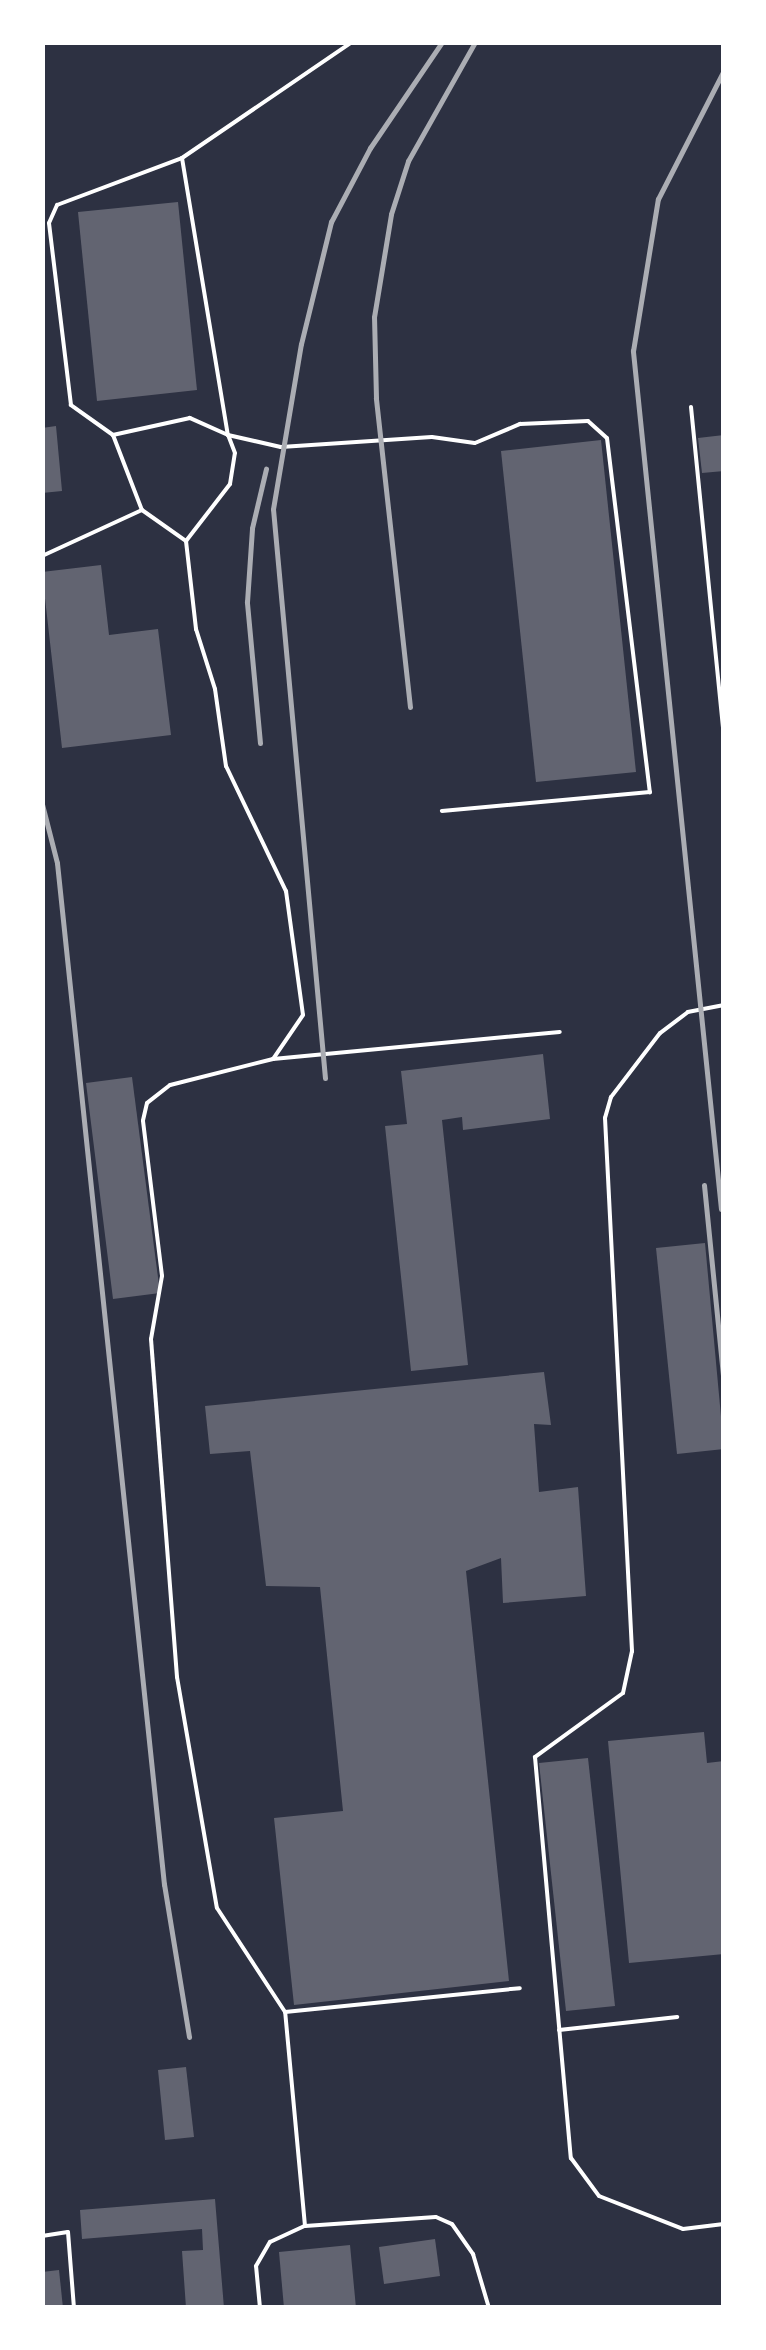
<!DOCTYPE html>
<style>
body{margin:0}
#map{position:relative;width:766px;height:2350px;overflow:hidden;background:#2d3142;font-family:Barlow,sans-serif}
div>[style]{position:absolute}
.building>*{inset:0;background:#626471}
.service>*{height:4px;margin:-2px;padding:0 2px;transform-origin:2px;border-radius:2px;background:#fff}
.rail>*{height:5px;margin:-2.5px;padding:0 2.5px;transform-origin:2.5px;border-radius:2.5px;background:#abadb3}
span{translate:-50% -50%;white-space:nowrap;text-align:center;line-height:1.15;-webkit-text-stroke:10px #fff;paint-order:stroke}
.frame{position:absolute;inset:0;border:45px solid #fff;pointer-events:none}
</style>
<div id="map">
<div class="building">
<i style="clip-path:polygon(178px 202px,197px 390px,97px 401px,78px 212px)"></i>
<i style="clip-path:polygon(56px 426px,62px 491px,42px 493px,42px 428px)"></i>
<i style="clip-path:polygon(724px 435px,724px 471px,702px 473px,698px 438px)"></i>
<i style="clip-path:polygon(601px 440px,636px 772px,536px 782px,501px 451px)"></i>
<i style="clip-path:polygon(101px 565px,109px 635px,158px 629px,171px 735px,62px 748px,42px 572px)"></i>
<i style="clip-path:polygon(543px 1054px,550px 1119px,463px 1130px,462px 1117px,442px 1120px,468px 1365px,411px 1371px,385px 1126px,407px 1124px,401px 1071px)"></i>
<i style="clip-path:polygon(132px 1077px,160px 1293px,113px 1299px,86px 1083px)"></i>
<i style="clip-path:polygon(705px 1243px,724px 1449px,677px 1454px,656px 1248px)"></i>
<i style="clip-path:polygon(544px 1372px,551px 1425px,534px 1424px,539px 1492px,578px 1487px,586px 1596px,503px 1603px,501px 1558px,466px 1571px,509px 1981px,294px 2005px,274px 1818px,343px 1811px,320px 1587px,266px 1586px,250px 1451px,210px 1454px,205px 1406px)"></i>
<i style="clip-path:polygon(704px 1732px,707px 1763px,724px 1761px,724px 1954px,629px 1963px,608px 1741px)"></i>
<i style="clip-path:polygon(588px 1758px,615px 2006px,566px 2011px,539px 1763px)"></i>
<i style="clip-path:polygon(186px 2067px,194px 2137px,165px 2140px,158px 2070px)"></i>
<i style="clip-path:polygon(215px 2199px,224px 2308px,186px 2308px,182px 2251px,203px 2250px,202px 2229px,82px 2239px,80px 2210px)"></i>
<i style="clip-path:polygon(435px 2239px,440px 2276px,384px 2284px,379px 2247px)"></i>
<i style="clip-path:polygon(350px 2245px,356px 2308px,284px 2308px,279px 2252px)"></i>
<i style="clip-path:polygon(59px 2270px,63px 2308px,42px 2308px,42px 2272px)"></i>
</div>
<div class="service">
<i style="left:182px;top:158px;width:281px;rotate:80.6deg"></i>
<i style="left:228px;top:435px;width:54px;rotate:12.8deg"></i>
<i style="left:281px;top:447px;width:151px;rotate:-3.8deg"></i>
<i style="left:432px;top:437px;width:43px;rotate:7.9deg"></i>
<i style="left:475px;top:443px;width:49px;rotate:-22.9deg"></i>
<i style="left:520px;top:424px;width:68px;rotate:-2.5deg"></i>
<i style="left:588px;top:421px;width:25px;rotate:42deg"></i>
<i style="left:607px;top:438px;width:357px;rotate:83.1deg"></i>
<i style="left:650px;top:792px;width:209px;rotate:174.8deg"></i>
<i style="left:691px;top:407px;width:333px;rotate:84.3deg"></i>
<i style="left:113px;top:435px;width:52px;rotate:-144.5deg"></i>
<i style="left:71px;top:405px;width:183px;rotate:-96.9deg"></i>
<i style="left:49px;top:223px;width:20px;rotate:-66deg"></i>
<i style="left:57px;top:205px;width:134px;rotate:-20.6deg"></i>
<i style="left:182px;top:158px;width:206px;rotate:-34.3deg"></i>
<i style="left:186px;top:541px;width:72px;rotate:-52.3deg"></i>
<i style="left:230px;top:484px;width:31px;rotate:-81deg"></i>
<i style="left:235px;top:453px;width:19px;rotate:-111deg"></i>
<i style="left:228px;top:435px;width:42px;rotate:-155.9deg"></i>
<i style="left:190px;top:418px;width:79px;rotate:167.6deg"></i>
<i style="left:113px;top:435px;width:80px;rotate:68.9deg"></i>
<i style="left:142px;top:510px;width:54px;rotate:35.2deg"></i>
<i style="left:186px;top:541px;width:89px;rotate:83.5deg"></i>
<i style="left:196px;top:629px;width:63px;rotate:72.4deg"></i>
<i style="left:215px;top:689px;width:78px;rotate:81.9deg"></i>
<i style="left:226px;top:766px;width:139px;rotate:64.4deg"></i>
<i style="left:286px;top:891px;width:125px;rotate:82.2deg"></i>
<i style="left:303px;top:1015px;width:53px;rotate:124.3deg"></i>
<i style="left:273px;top:1059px;width:106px;rotate:165.8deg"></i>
<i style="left:170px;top:1085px;width:29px;rotate:142deg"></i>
<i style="left:147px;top:1103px;width:18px;rotate:103deg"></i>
<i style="left:143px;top:1121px;width:156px;rotate:83deg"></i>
<i style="left:162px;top:1276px;width:64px;rotate:99.9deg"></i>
<i style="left:151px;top:1339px;width:339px;rotate:85.6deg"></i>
<i style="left:177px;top:1677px;width:234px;rotate:80.2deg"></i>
<i style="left:217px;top:1908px;width:124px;rotate:56.8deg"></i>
<i style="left:42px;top:556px;width:110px;rotate:-24.7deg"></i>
<i style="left:724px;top:1005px;width:37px;rotate:169deg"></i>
<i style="left:688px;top:1012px;width:35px;rotate:143deg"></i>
<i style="left:660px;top:1033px;width:81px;rotate:127.4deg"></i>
<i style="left:611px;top:1097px;width:22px;rotate:106deg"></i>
<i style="left:605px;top:1118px;width:534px;rotate:87.1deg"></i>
<i style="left:632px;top:1651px;width:43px;rotate:102.1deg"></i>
<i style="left:623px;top:1693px;width:109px;rotate:144deg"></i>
<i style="left:535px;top:1757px;width:403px;rotate:84.9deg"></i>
<i style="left:571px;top:2158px;width:47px;rotate:53.6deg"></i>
<i style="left:599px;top:2196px;width:90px;rotate:21.4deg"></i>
<i style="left:683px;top:2229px;width:41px;rotate:-7deg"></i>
<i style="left:273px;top:1059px;width:288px;rotate:-5.4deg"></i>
<i style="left:559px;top:2030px;width:119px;rotate:-6.3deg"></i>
<i style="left:305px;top:2226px;width:215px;rotate:-95.3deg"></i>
<i style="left:285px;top:2012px;width:236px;rotate:-5.8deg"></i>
<i style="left:42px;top:2236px;width:26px;rotate:-9deg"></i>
<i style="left:68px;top:2232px;width:76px;rotate:85.5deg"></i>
<i style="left:260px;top:2308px;width:42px;rotate:-95.4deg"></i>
<i style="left:256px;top:2266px;width:28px;rotate:-60deg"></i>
<i style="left:270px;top:2242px;width:38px;rotate:-25deg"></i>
<i style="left:305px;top:2226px;width:131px;rotate:-3.9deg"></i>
<i style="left:436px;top:2217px;width:17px;rotate:24deg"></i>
<i style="left:452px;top:2224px;width:37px;rotate:55deg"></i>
<i style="left:473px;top:2254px;width:56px;rotate:73.5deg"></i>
</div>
<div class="rail">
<i style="left:410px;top:707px;width:311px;rotate:-96.3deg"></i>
<i style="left:376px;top:398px;width:81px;rotate:-91.4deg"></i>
<i style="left:374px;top:317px;width:104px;rotate:-80.6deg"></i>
<i style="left:391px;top:214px;width:56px;rotate:-72.2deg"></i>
<i style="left:408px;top:161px;width:137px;rotate:-60.6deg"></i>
<i style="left:260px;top:743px;width:142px;rotate:-95.3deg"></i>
<i style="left:247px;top:602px;width:74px;rotate:-86.1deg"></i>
<i style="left:252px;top:528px;width:61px;rotate:-76.7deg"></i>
<i style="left:42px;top:804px;width:61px;rotate:75.7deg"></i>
<i style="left:57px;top:863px;width:1027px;rotate:84.02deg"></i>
<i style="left:164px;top:1884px;width:155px;rotate:80.7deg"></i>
<i style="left:325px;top:1078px;width:571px;rotate:-95.22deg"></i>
<i style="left:273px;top:509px;width:167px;rotate:-80.4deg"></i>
<i style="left:301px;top:344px;width:126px;rotate:-76.2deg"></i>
<i style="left:331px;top:222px;width:84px;rotate:-62.2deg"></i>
<i style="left:370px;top:148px;width:128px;rotate:-55.8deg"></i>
<i style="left:704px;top:1185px;width:200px;rotate:84.3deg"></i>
<i style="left:721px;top:1209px;width:863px;rotate:-95.86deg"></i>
<i style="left:633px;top:351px;width:154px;rotate:-80.7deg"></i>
<i style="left:658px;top:199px;width:145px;rotate:-62.9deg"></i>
</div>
<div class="frame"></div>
</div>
